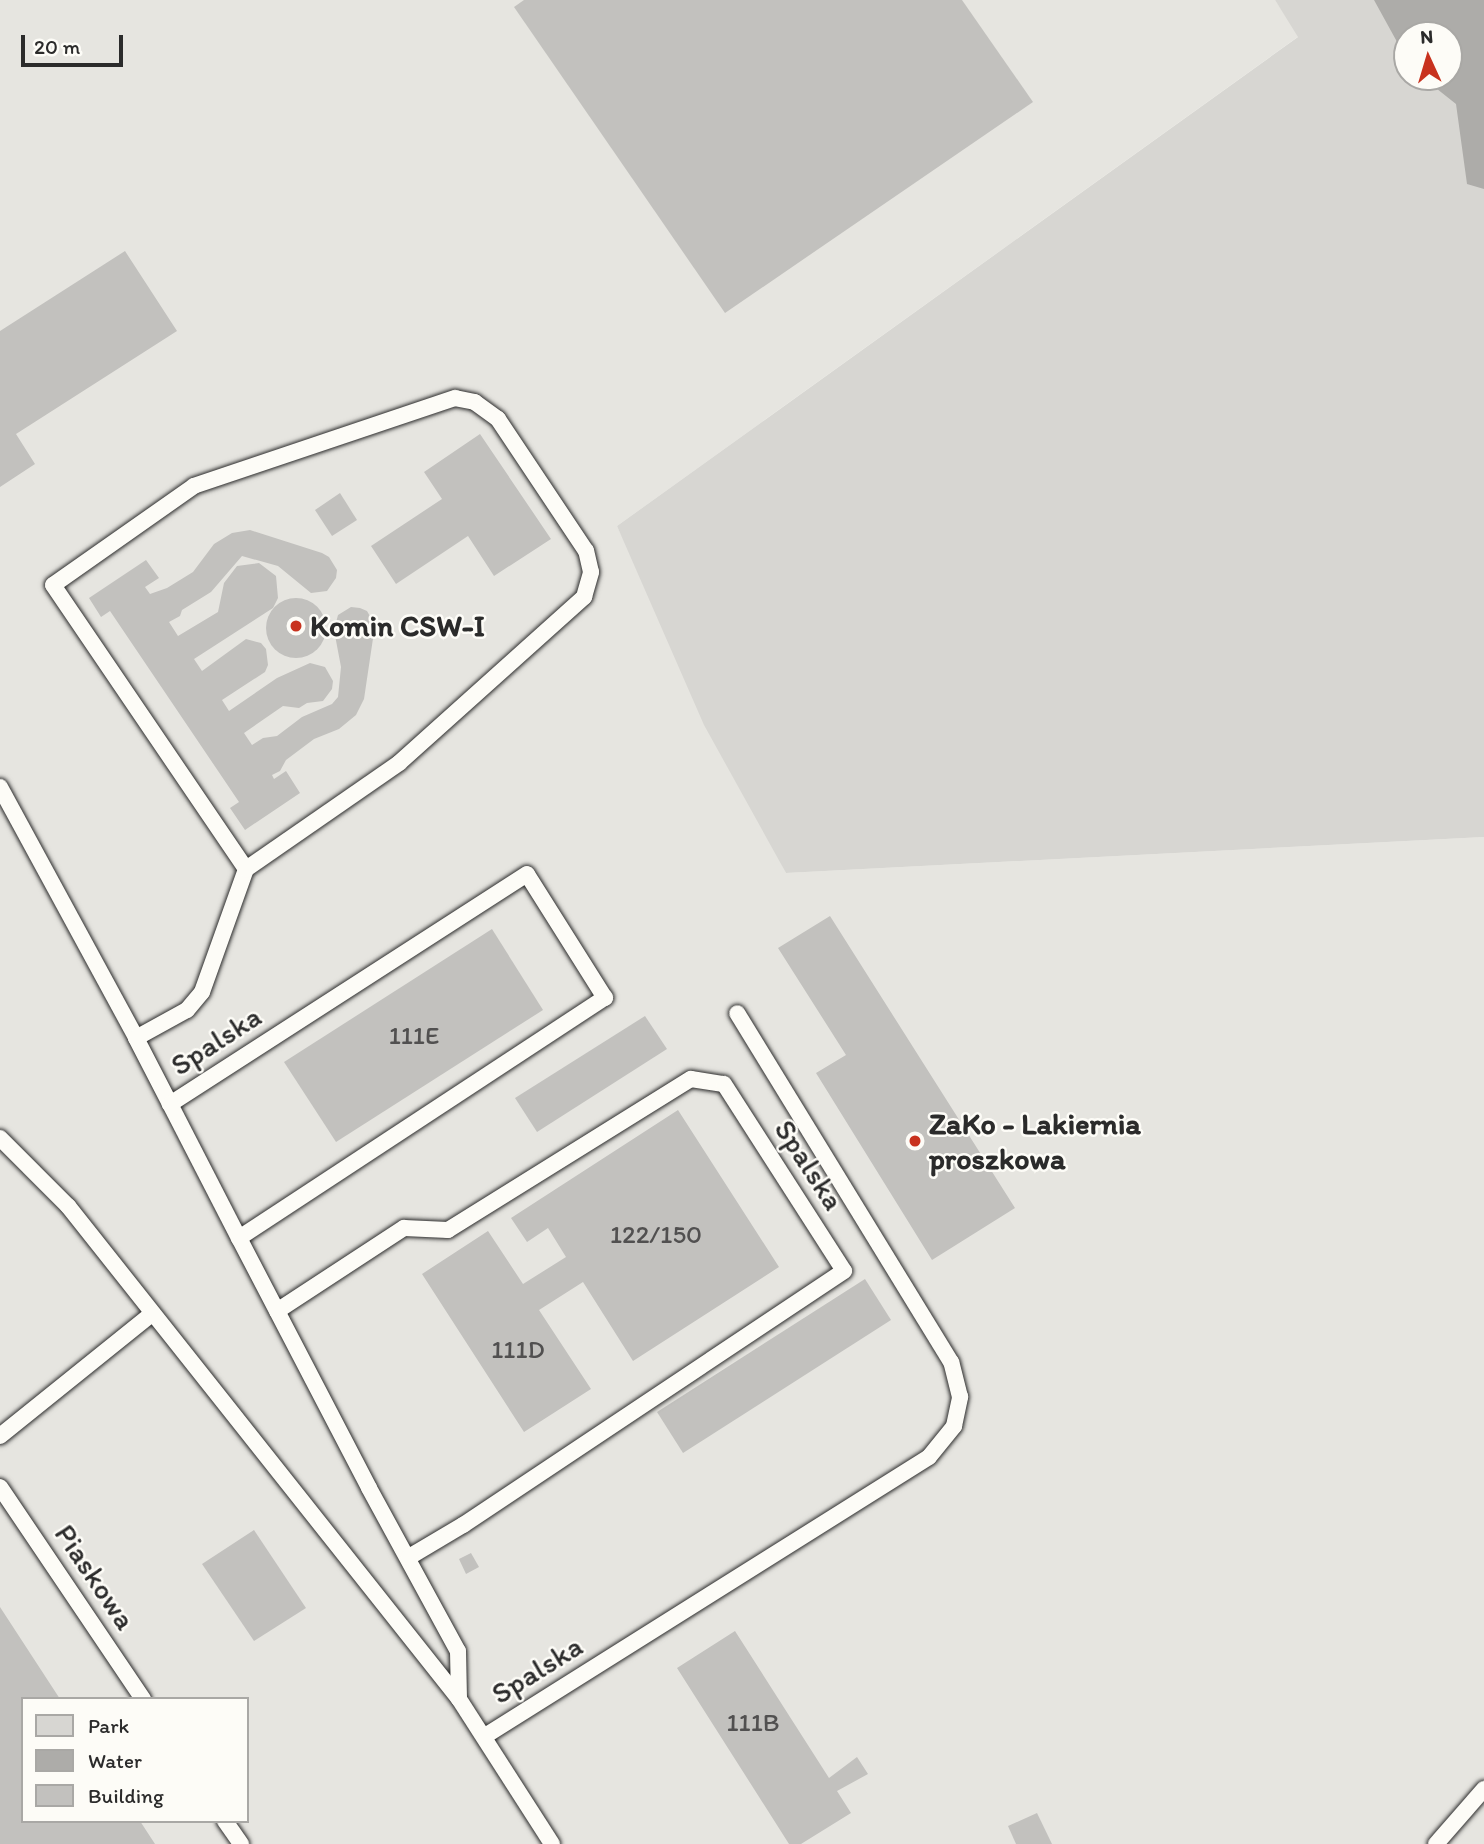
<!DOCTYPE html>
<style>
body{margin:0}
#map{position:relative;width:1484px;height:1844px;overflow:hidden;background:#f5f4ef;font-family:Itim,sans-serif}
div>[style]{position:absolute}
.built>*{inset:0;background:#e6e5e0}
.green>*{inset:0;background:#d7d6d2}
.water>*{inset:0;background:#adaca9}
.building>*{inset:0;background:#c2c1be}
.round{border-radius:50%}
.roads{filter:drop-shadow(0 0 2px #2b2b2b) drop-shadow(0 0 2px #2b2b2b)}
.lane>*{height:16px;margin:-8px;padding:0 8px;transform-origin:8px;border-radius:8px;background:#fdfcf7}
.dots>*{width:19px;height:19px;translate:-50% -50%;box-sizing:border-box;border:4px solid #fdfcf7;border-radius:50%}
span{translate:-50% -50%;white-space:nowrap;text-align:center;line-height:1.15;-webkit-text-stroke:5px #fdfcf7;paint-order:stroke}
.number-label{font-size:26px;color:#515050}
.number-label span{-webkit-text-stroke-width:0}
.poi-label{font-size:30px;color:#2b2b2b;font-weight:700}
.left{translate:0 -50%;text-align:left}
.street-label{font-size:30px;color:#2b2b2b}
.legend{position:absolute;left:21px;top:1697px;width:228px;height:126px;box-sizing:border-box;background:#fdfcf7;border:2px solid #a9a8a5;margin:0;padding:9px 12px;list-style:none;font-size:21px;color:#2b2b2b}
.legend li{display:flex;align-items:center;gap:14px;height:35px}
.legend b{width:35px;border:2px solid #a9a8a5}
.north{position:absolute;left:1393px;top:21px;width:70px;height:70px;box-sizing:border-box;background:#fdfcf7;border:2px solid #a9a8a5;border-radius:50%;rotate:356deg;font-size:19px;font-weight:700;line-height:28px;text-align:center;color:#2b2b2b}
.north::after{content:'';display:block;margin:auto;width:24px;height:32px;background:#c8321e;clip-path:polygon(50% 0,100% 100%,50% 72%,0 100%)}
.scale{position:absolute;left:21px;top:35px;width:102px;height:32px;box-sizing:border-box;border:4px solid #2b2b2b;border-top:0;padding-left:9px;font-size:21px;line-height:24px;white-space:nowrap;color:#2b2b2b;-webkit-text-stroke:5px #fdfcf7;paint-order:stroke}
</style>
<div id="map">
<div class="built">
<i style="clip-path:polygon(evenodd,0 0,1275px 0,1299px 36px,617px 526px,786px 873px,1484px 837px,1484px 1844px,0 1844px,0 0,23px 1699px,247px 1699px,247px 1821px,23px 1821px,23px 1699px)"></i>
</div>
<div class="green">
<i style="clip-path:polygon(evenodd,1275px 0,1484px 0,1484px 837px,786px 873px,704px 725px,617px 526px,1298px 37px,1275px 0,1407px 35px,1449px 35px,1449px 77px,1407px 77px,1407px 35px)"></i>
</div>
<div class="water">
<i style="clip-path:polygon(1374px 0,1484px 0,1484px 189px,1467px 184px,1456px 104px,1422px 77px,1449px 77px,1449px 35px,1407px 35px,1407px 60px)"></i>
</div>
<div class="building">
<i style="clip-path:polygon(524px 0,962px 0,1033px 102px,725px 313px,514px 7px)"></i>
<i style="clip-path:polygon(125px 251px,177px 331px,16px 434px,35px 464px,0 487px,0 331px)"></i>
<i style="clip-path:polygon(480px 434px,551px 539px,494px 576px,468px 536px,396px 584px,371px 546px,442px 499px,424px 472px)"></i>
<i style="clip-path:polygon(340px 493px,357px 520px,332px 536px,315px 510px)"></i>
<i style="clip-path:polygon(250px 530px,322px 553px,329px 557px,337px 570px,336px 578px,327px 591px,311px 593px,278px 566px,242px 556px,211px 592px,182px 610px,180px 616px,169px 622px,178px 636px,218px 612px,224px 583px,237px 566px,259px 563px,276px 576px,278px 598px,273px 608px,194px 659px,202px 671px,246px 639px,261px 643px,266px 649px,268px 665px,265px 672px,222px 700px,229px 711px,277px 678px,310px 663px,325px 667px,333px 681px,332px 689px,323px 701px,307px 703px,299px 708px,283px 706px,244px 733px,252px 745px,263px 738px,277px 736px,302px 717px,332px 704px,338px 697px,341px 667px,334px 630px,338px 615px,351px 607px,360px 608px,367px 611px,375px 625px,364px 699px,356px 715px,339px 729px,314px 739px,286px 760px,280px 771px,272px 775px,274px 779px,286px 771px,300px 793px,245px 830px,230px 808px,239px 802px,110px 611px,101px 617px,89px 598px,146px 560px,159px 578px,145px 587px,150px 594px,167px 588px,193px 572px,214px 544px,232px 533px)"></i>
<i class="round" style="left:266px;top:598px;width:60px;height:60px"></i>
<i style="clip-path:polygon(830px 916px,1015px 1208px,932px 1260px,816px 1073px,846px 1055px,778px 948px)"></i>
<i style="clip-path:polygon(492px 929px,543px 1010px,336px 1142px,284px 1062px)"></i>
<i style="clip-path:polygon(645px 1016px,667px 1049px,537px 1132px,515px 1098px)"></i>
<i style="clip-path:polygon(678px 1110px,779px 1267px,633px 1361px,583px 1282px,539px 1310px,591px 1389px,524px 1432px,422px 1274px,488px 1231px,523px 1284px,566px 1257px,548px 1228px,527px 1242px,511px 1218px)"></i>
<i style="clip-path:polygon(865px 1279px,891px 1320px,683px 1453px,657px 1412px)"></i>
<i style="clip-path:polygon(254px 1530px,306px 1608px,254px 1641px,202px 1564px)"></i>
<i style="clip-path:polygon(471px 1553px,479px 1567px,466px 1574px,459px 1559px)"></i>
<i style="clip-path:polygon(0 1607px,60px 1699px,23px 1699px,23px 1821px,140px 1821px,155px 1844px,0 1844px)"></i>
<i style="clip-path:polygon(735px 1631px,829px 1778px,857px 1757px,868px 1774px,837px 1791px,851px 1813px,801px 1844px,789px 1844px,677px 1668px)"></i>
<i style="clip-path:polygon(1037px 1813px,1052px 1844px,1016px 1844px,1008px 1826px)"></i>
</div>
<div class="roads">
<div class="lane">
<i style="left:0;top:787px;width:285px;rotate:61.5deg"></i>
<i style="left:136px;top:1038px;width:58px;rotate:-28.8deg"></i>
<i style="left:187px;top:1010px;width:23px;rotate:-50deg"></i>
<i style="left:202px;top:992px;width:131px;rotate:-70.3deg"></i>
<i style="left:246px;top:869px;width:186px;rotate:-34.7deg"></i>
<i style="left:399px;top:763px;width:249px;rotate:-41.9deg"></i>
<i style="left:584px;top:597px;width:26px;rotate:-74deg"></i>
<i style="left:591px;top:572px;width:22px;rotate:-103deg"></i>
<i style="left:586px;top:551px;width:159px;rotate:-123.7deg"></i>
<i style="left:498px;top:419px;width:29px;rotate:-144deg"></i>
<i style="left:475px;top:402px;width:20px;rotate:-169deg"></i>
<i style="left:455px;top:398px;width:275px;rotate:161.4deg"></i>
<i style="left:194px;top:486px;width:172px;rotate:144.9deg"></i>
<i style="left:53px;top:585px;width:343px;rotate:55.8deg"></i>
<i style="left:136px;top:1038px;width:74px;rotate:62.7deg"></i>
<i style="left:0;top:1138px;width:96px;rotate:45deg"></i>
<i style="left:68px;top:1206px;width:629px;rotate:51.58deg"></i>
<i style="left:459px;top:1699px;width:172px;rotate:57.3deg"></i>
<i style="left:239px;top:1238px;width:438px;rotate:-33.3deg"></i>
<i style="left:605px;top:998px;width:146px;rotate:-122.2deg"></i>
<i style="left:527px;top:874px;width:425px;rotate:147.2deg"></i>
<i style="left:170px;top:1104px;width:151px;rotate:62.8deg"></i>
<i style="left:239px;top:1238px;width:282px;rotate:62.5deg"></i>
<i style="left:369px;top:1488px;width:186px;rotate:61.4deg"></i>
<i style="left:458px;top:1651px;width:48px;rotate:88.8deg"></i>
<i style="left:277px;top:1311px;width:152px;rotate:-33.2deg"></i>
<i style="left:404px;top:1228px;width:44px;rotate:2.6deg"></i>
<i style="left:448px;top:1230px;width:286px;rotate:-31.9deg"></i>
<i style="left:691px;top:1079px;width:33px;rotate:9deg"></i>
<i style="left:724px;top:1084px;width:222px;rotate:57.3deg"></i>
<i style="left:844px;top:1271px;width:458px;rotate:146.3deg"></i>
<i style="left:463px;top:1525px;width:63px;rotate:149.3deg"></i>
<i style="left:0;top:1436px;width:195px;rotate:-38.8deg"></i>
<i style="left:0;top:1487px;width:256px;rotate:56deg"></i>
<i style="left:485px;top:1736px;width:524px;rotate:-32.14deg"></i>
<i style="left:929px;top:1457px;width:40px;rotate:-51deg"></i>
<i style="left:954px;top:1426px;width:30px;rotate:-78deg"></i>
<i style="left:960px;top:1397px;width:36px;rotate:-104deg"></i>
<i style="left:951px;top:1362px;width:409px;rotate:-121.5deg"></i>
<i style="left:225px;top:1821px;width:28px;rotate:55deg"></i>
<i style="left:1436px;top:1844px;width:73px;rotate:-48.9deg"></i>
</div>
</div>
<div class="dots">
<i style="left:296px;top:626px;background:#c8321e"></i>
<i style="left:915px;top:1141px;background:#c8321e"></i>
</div>
<div class="number-label">
<span style="left:414px;top:1036px">111E</span>
<span style="left:656px;top:1235px">122/150</span>
<span style="left:518px;top:1350px">111D</span>
<span style="left:753px;top:1723px">111B</span>
</div>
<div class="poi-label">
<span class="left" style="left:310px;top:626px">Komin CSW-I</span>
<span class="left" style="left:929px;top:1141px">ZaKo - Lakiernia<br>proszkowa</span>
</div>
<div class="street-label">
<span style="left:216px;top:1041px;rotate:-33deg">Spalska</span>
<span style="left:809px;top:1165px;rotate:57deg">Spalska</span>
<span style="left:95px;top:1577px;rotate:56deg">Piaskowa</span>
<span style="left:537px;top:1670px;rotate:-32deg">Spalska</span>
</div>
<ul class="legend">
<li><b style="height:19px;background:#d7d6d2"></b>Park</li>
<li><b style="height:19px;background:#adaca9"></b>Water</li>
<li><b style="height:19px;background:#c2c1be"></b>Building</li>
</ul>
<div class="north">N</div>
<div class="scale">20 m</div>
</div>
